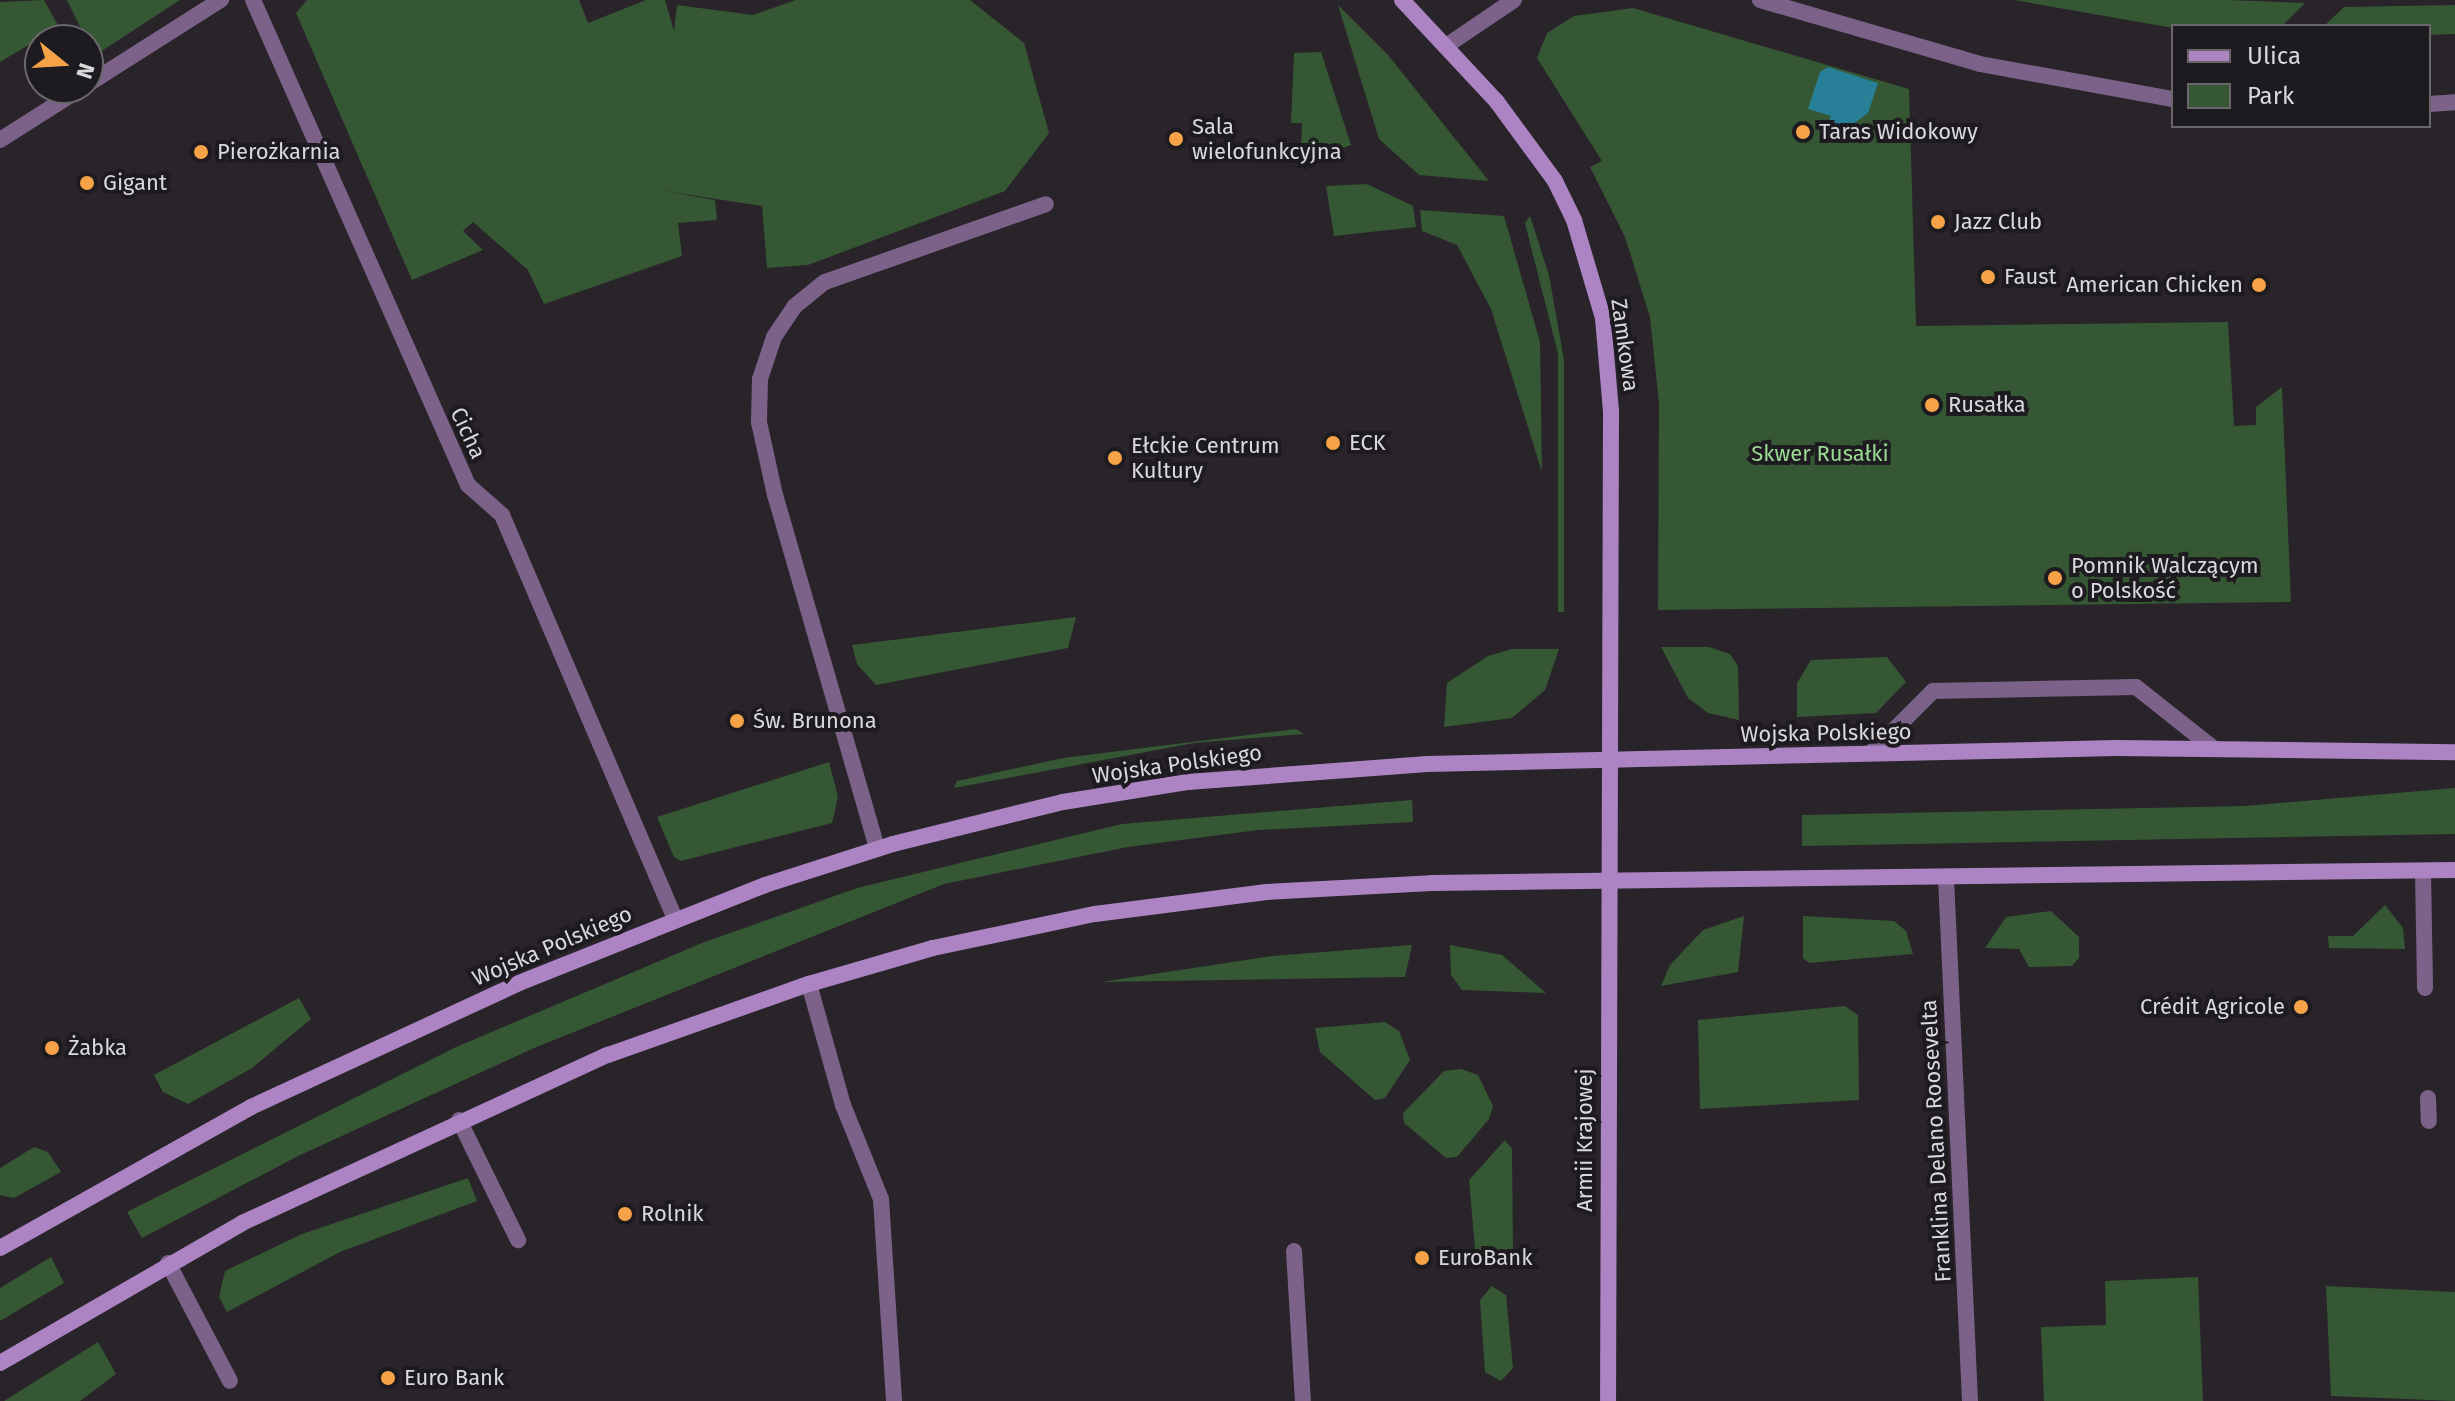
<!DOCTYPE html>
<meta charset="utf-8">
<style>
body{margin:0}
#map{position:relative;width:2455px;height:1401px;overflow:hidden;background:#28242a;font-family:"Fira Sans",sans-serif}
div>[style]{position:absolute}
.green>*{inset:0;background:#365733}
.water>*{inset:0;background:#287f98}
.lane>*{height:16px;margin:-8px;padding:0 8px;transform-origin:8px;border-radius:8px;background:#7c6289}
.street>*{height:16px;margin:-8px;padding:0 8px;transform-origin:8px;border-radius:8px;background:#7c6289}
.secondary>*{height:16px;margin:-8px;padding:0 8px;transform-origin:8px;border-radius:8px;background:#ad84c3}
.dots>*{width:22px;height:22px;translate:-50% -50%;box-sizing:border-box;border:4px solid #1e1b20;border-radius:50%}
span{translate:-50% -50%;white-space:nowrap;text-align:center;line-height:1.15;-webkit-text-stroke:8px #1e1b20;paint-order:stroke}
.poi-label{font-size:22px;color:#dbd8dc}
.left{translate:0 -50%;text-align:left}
.right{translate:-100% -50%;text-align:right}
.street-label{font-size:22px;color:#dbd8dc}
.park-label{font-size:22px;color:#98d890}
.legend{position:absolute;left:2171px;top:24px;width:260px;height:104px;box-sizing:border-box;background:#1e1b20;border:2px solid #6a676b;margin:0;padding:10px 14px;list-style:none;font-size:24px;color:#dbd8dc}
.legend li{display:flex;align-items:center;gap:16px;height:40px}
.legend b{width:40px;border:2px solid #6a676b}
.north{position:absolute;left:24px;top:24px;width:80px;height:80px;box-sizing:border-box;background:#1e1b20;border:2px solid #6a676b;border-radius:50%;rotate:108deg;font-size:22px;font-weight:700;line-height:32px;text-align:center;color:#dbd8dc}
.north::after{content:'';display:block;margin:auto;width:28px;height:36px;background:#f6a247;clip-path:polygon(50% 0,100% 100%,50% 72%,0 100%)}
</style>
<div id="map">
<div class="green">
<i style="clip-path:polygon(44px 0,59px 27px,0 62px,0 2px)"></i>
<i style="clip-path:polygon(67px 0,180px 0,94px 56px)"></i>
<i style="clip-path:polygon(307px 0,579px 0,588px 23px,646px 0,665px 0,674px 31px,677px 5px,753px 15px,796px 0,970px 0,1024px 43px,1049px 133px,1005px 191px,808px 265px,767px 268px,762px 206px,658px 190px,715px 200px,717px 220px,678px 223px,682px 256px,544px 304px,528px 270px,473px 222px,463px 231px,483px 250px,412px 280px,296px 13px)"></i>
<i style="clip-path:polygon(2014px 0,2228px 0,2305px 3px,2282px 26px,2173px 28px)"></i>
<i style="clip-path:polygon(1338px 5px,1388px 55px,1489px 181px,1419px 175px,1379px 139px)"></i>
<i style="clip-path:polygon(2455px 5px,2455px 34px,2429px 35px,2429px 26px,2324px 26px,2344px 7px)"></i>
<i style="clip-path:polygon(1633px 8px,1909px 89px,1916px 326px,2228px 322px,2234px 426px,2256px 425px,2256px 407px,2282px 387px,2291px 602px,1658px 610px,1659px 403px,1650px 317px,1625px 237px,1590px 167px,1602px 161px,1537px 58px,1547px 33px,1574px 16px)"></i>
<i style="clip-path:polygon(1321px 52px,1351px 145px,1317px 157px,1314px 150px,1301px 149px,1302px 123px,1291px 123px,1294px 53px)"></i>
<i style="clip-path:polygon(1367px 184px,1413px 206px,1416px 227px,1334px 236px,1326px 186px)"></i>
<i style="clip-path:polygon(1420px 210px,1504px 216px,1540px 342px,1542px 472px,1491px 309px,1457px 245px,1422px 231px)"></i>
<i style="clip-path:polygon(1530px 216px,1549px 275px,1564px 360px,1564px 612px,1558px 612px,1558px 354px,1525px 223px)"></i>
<i style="clip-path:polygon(1076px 617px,1068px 648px,876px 685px,857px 664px,852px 645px)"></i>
<i style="clip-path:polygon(1661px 647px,1709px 647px,1730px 654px,1738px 666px,1739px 720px,1708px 713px,1688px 698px)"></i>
<i style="clip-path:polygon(1512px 649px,1559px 649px,1545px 690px,1512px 718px,1444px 727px,1447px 683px,1488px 656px)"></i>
<i style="clip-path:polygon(1887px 657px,1906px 682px,1876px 713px,1797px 717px,1797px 683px,1811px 660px)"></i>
<i style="clip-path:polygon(1296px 729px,1304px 734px,1194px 743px,954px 788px,957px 781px,1063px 758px)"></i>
<i style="clip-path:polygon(829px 762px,838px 797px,832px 823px,681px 861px,674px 857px,657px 817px)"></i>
<i style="clip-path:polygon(2455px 788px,2455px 834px,1802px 846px,1802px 815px,2245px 806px)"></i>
<i style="clip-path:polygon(1412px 800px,1413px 822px,1258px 830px,1128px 847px,944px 884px,534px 1048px,298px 1156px,142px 1238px,127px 1212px,456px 1047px,702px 943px,857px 888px,1122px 824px)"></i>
<i style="clip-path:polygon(2385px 905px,2403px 928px,2405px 949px,2329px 948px,2328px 936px,2353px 936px)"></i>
<i style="clip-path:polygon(2051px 911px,2079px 937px,2079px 958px,2072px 966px,2029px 967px,2019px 949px,1985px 948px,2006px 917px)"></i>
<i style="clip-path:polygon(1744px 916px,1738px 972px,1661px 986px,1670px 965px,1703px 930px)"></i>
<i style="clip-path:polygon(1803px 916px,1894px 921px,1906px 931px,1913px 954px,1809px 963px,1803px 958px)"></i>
<i style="clip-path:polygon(1412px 945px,1405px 977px,1101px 982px,1272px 956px)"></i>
<i style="clip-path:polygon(1450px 945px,1502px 955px,1546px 993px,1462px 990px,1451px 975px)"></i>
<i style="clip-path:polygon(299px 998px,311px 1019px,252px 1068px,188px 1104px,163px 1092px,154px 1075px)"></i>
<i style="clip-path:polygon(1845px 1006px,1858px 1015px,1859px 1100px,1700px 1109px,1698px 1020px)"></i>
<i style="clip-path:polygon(1385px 1022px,1399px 1031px,1410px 1060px,1385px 1098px,1375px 1100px,1320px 1052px,1315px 1028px)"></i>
<i style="clip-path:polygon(1461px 1069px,1478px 1075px,1493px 1106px,1489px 1119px,1457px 1157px,1446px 1158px,1404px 1123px,1403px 1113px,1444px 1071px)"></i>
<i style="clip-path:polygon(1505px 1140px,1512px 1149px,1513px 1254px,1507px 1264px,1482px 1264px,1476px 1260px,1469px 1180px)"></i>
<i style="clip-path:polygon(34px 1147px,48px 1152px,61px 1172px,14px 1198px,0 1195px,0 1168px)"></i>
<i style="clip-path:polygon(468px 1178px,477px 1201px,340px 1252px,227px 1312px,219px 1297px,225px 1271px,302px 1234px)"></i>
<i style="clip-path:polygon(51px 1257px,64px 1283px,0 1321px,0 1288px)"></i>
<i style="clip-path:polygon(2198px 1277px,2203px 1401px,2044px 1401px,2041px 1327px,2106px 1325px,2105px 1281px)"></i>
<i style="clip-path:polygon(1492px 1286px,1506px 1295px,1513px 1368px,1501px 1381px,1485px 1372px,1480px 1300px)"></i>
<i style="clip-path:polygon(2326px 1286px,2455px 1292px,2455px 1401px,2331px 1396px)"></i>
<i style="clip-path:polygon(98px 1342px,116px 1374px,80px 1401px,4px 1401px)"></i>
</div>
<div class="water">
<i style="clip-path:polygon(1828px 67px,1878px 83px,1868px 113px,1837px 136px,1825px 134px,1831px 116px,1808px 109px,1820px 72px)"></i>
</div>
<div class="lane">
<i style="left:1871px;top:753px;width:88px;rotate:-45deg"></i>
<i style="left:1933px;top:691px;width:203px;rotate:-1.1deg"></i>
<i style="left:2136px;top:687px;width:98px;rotate:38.4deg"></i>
<i style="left:877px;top:848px;width:367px;rotate:-106.1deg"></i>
<i style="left:775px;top:495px;width:75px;rotate:-102.4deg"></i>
<i style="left:759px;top:422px;width:43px;rotate:-88.7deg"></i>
<i style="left:760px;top:379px;width:44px;rotate:-71.6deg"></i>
<i style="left:774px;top:337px;width:37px;rotate:-56deg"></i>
<i style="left:795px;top:306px;width:38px;rotate:-39deg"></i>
<i style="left:825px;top:282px;width:234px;rotate:-19.4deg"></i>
<i style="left:2423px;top:871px;width:117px;rotate:89deg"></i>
<i style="left:809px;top:984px;width:126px;rotate:74.3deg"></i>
<i style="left:843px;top:1105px;width:101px;rotate:68deg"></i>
<i style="left:881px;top:1199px;width:202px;rotate:86.3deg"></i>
<i style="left:2428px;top:1098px;width:23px;rotate:88deg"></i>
<i style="left:459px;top:1120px;width:134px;rotate:63.8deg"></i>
<i style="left:168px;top:1263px;width:133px;rotate:62.3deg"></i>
</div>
<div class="street">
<i style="left:253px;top:0;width:531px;rotate:66.09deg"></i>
<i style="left:468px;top:485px;width:45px;rotate:41.4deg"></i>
<i style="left:502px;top:515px;width:439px;rotate:66.8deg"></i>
<i style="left:1760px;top:0;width:229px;rotate:16.2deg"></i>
<i style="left:1980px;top:64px;width:196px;rotate:10.3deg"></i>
<i style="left:1446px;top:46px;width:82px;rotate:-34.1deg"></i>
<i style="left:2429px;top:104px;width:26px;rotate:-4deg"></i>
<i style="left:0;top:140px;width:262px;rotate:-32.4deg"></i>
<i style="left:1946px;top:878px;width:524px;rotate:87.37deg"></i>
<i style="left:1294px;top:1251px;width:150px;rotate:86.6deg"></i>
</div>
<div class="secondary">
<i style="left:1402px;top:0;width:139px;rotate:47deg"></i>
<i style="left:1497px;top:102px;width:98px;rotate:53.7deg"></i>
<i style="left:1555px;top:181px;width:43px;rotate:64deg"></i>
<i style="left:1574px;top:220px;width:102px;rotate:73.5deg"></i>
<i style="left:1603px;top:318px;width:93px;rotate:85.1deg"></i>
<i style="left:1611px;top:411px;width:990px;rotate:90.17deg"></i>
<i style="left:0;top:1248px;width:288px;rotate:-29.3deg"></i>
<i style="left:251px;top:1107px;width:295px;rotate:-24.8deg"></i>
<i style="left:519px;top:983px;width:265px;rotate:-21.7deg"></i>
<i style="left:765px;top:885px;width:134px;rotate:-17.8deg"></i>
<i style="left:893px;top:844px;width:175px;rotate:-13.9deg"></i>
<i style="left:1063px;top:802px;width:127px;rotate:-9.1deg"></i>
<i style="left:1188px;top:782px;width:240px;rotate:-4.3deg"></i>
<i style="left:1427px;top:764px;width:689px;rotate:-1.33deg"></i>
<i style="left:2116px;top:748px;width:339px;rotate:0.7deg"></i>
<i style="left:0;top:1363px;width:280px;rotate:-30deg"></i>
<i style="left:242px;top:1223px;width:403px;rotate:-24.7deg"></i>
<i style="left:608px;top:1055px;width:213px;rotate:-19.5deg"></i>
<i style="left:809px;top:984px;width:129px;rotate:-16.2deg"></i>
<i style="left:933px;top:948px;width:166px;rotate:-11.9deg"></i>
<i style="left:1095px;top:914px;width:173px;rotate:-7.3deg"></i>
<i style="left:1267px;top:892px;width:164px;rotate:-3.1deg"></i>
<i style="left:1431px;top:883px;width:1024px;rotate:-0.73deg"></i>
</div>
<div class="dots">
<i style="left:1803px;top:132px;background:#f6a247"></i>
<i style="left:1176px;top:139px;background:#f6a247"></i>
<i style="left:201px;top:152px;background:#f6a247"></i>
<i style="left:87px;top:183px;background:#f6a247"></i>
<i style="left:1938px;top:222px;background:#f6a247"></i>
<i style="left:1988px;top:277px;background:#f6a247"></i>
<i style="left:2259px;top:285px;background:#f6a247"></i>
<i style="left:1932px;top:405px;background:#f6a247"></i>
<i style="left:1333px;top:443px;background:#f6a247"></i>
<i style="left:1115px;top:458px;background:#f6a247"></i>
<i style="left:2055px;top:578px;background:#f6a247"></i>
<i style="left:737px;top:721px;background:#f6a247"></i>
<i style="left:2301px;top:1007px;background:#f6a247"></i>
<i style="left:52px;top:1048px;background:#f6a247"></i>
<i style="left:625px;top:1214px;background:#f6a247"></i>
<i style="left:1422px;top:1258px;background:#f6a247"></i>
<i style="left:388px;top:1378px;background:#f6a247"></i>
</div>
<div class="poi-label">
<span class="left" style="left:1192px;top:139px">Sala<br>wielofunkcyjna</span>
<span class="left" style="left:1819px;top:132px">Taras Widokowy</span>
<span class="left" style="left:217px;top:152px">Pierożkarnia</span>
<span class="left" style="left:103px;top:183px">Gigant</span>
<span class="left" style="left:1954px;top:222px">Jazz Club</span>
<span class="left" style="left:2004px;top:277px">Faust</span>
<span class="right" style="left:2243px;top:285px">American Chicken</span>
<span class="left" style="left:1948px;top:405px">Rusałka</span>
<span class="left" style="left:1349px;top:443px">ECK</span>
<span class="left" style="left:1131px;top:458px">Ełckie Centrum<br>Kultury</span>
<span class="left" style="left:2071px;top:578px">Pomnik Walczącym<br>o Polskość</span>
<span class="left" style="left:753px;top:721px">Św. Brunona</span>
<span class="right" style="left:2285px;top:1007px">Crédit Agricole</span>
<span class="left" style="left:68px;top:1048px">Żabka</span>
<span class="left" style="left:641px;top:1214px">Rolnik</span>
<span class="left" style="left:1438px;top:1258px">EuroBank</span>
<span class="left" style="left:404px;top:1378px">Euro Bank</span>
</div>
<div class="street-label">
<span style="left:1625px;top:345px;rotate:82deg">Zamkowa</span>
<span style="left:468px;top:433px;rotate:65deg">Cicha</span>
<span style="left:1826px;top:733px;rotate:-1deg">Wojska Polskiego</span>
<span style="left:1177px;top:764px;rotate:-8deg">Wojska Polskiego</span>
<span style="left:552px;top:946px;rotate:-23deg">Wojska Polskiego</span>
<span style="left:1585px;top:1140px;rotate:-90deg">Armii Krajowej</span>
<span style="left:1936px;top:1141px;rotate:-93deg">Franklina Delano Roosevelta</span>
</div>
<div class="park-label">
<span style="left:1820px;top:454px">Skwer Rusałki</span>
</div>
<ul class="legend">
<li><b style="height:10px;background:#ad84c3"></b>Ulica</li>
<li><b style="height:22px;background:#365733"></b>Park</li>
</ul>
<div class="north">N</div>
</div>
